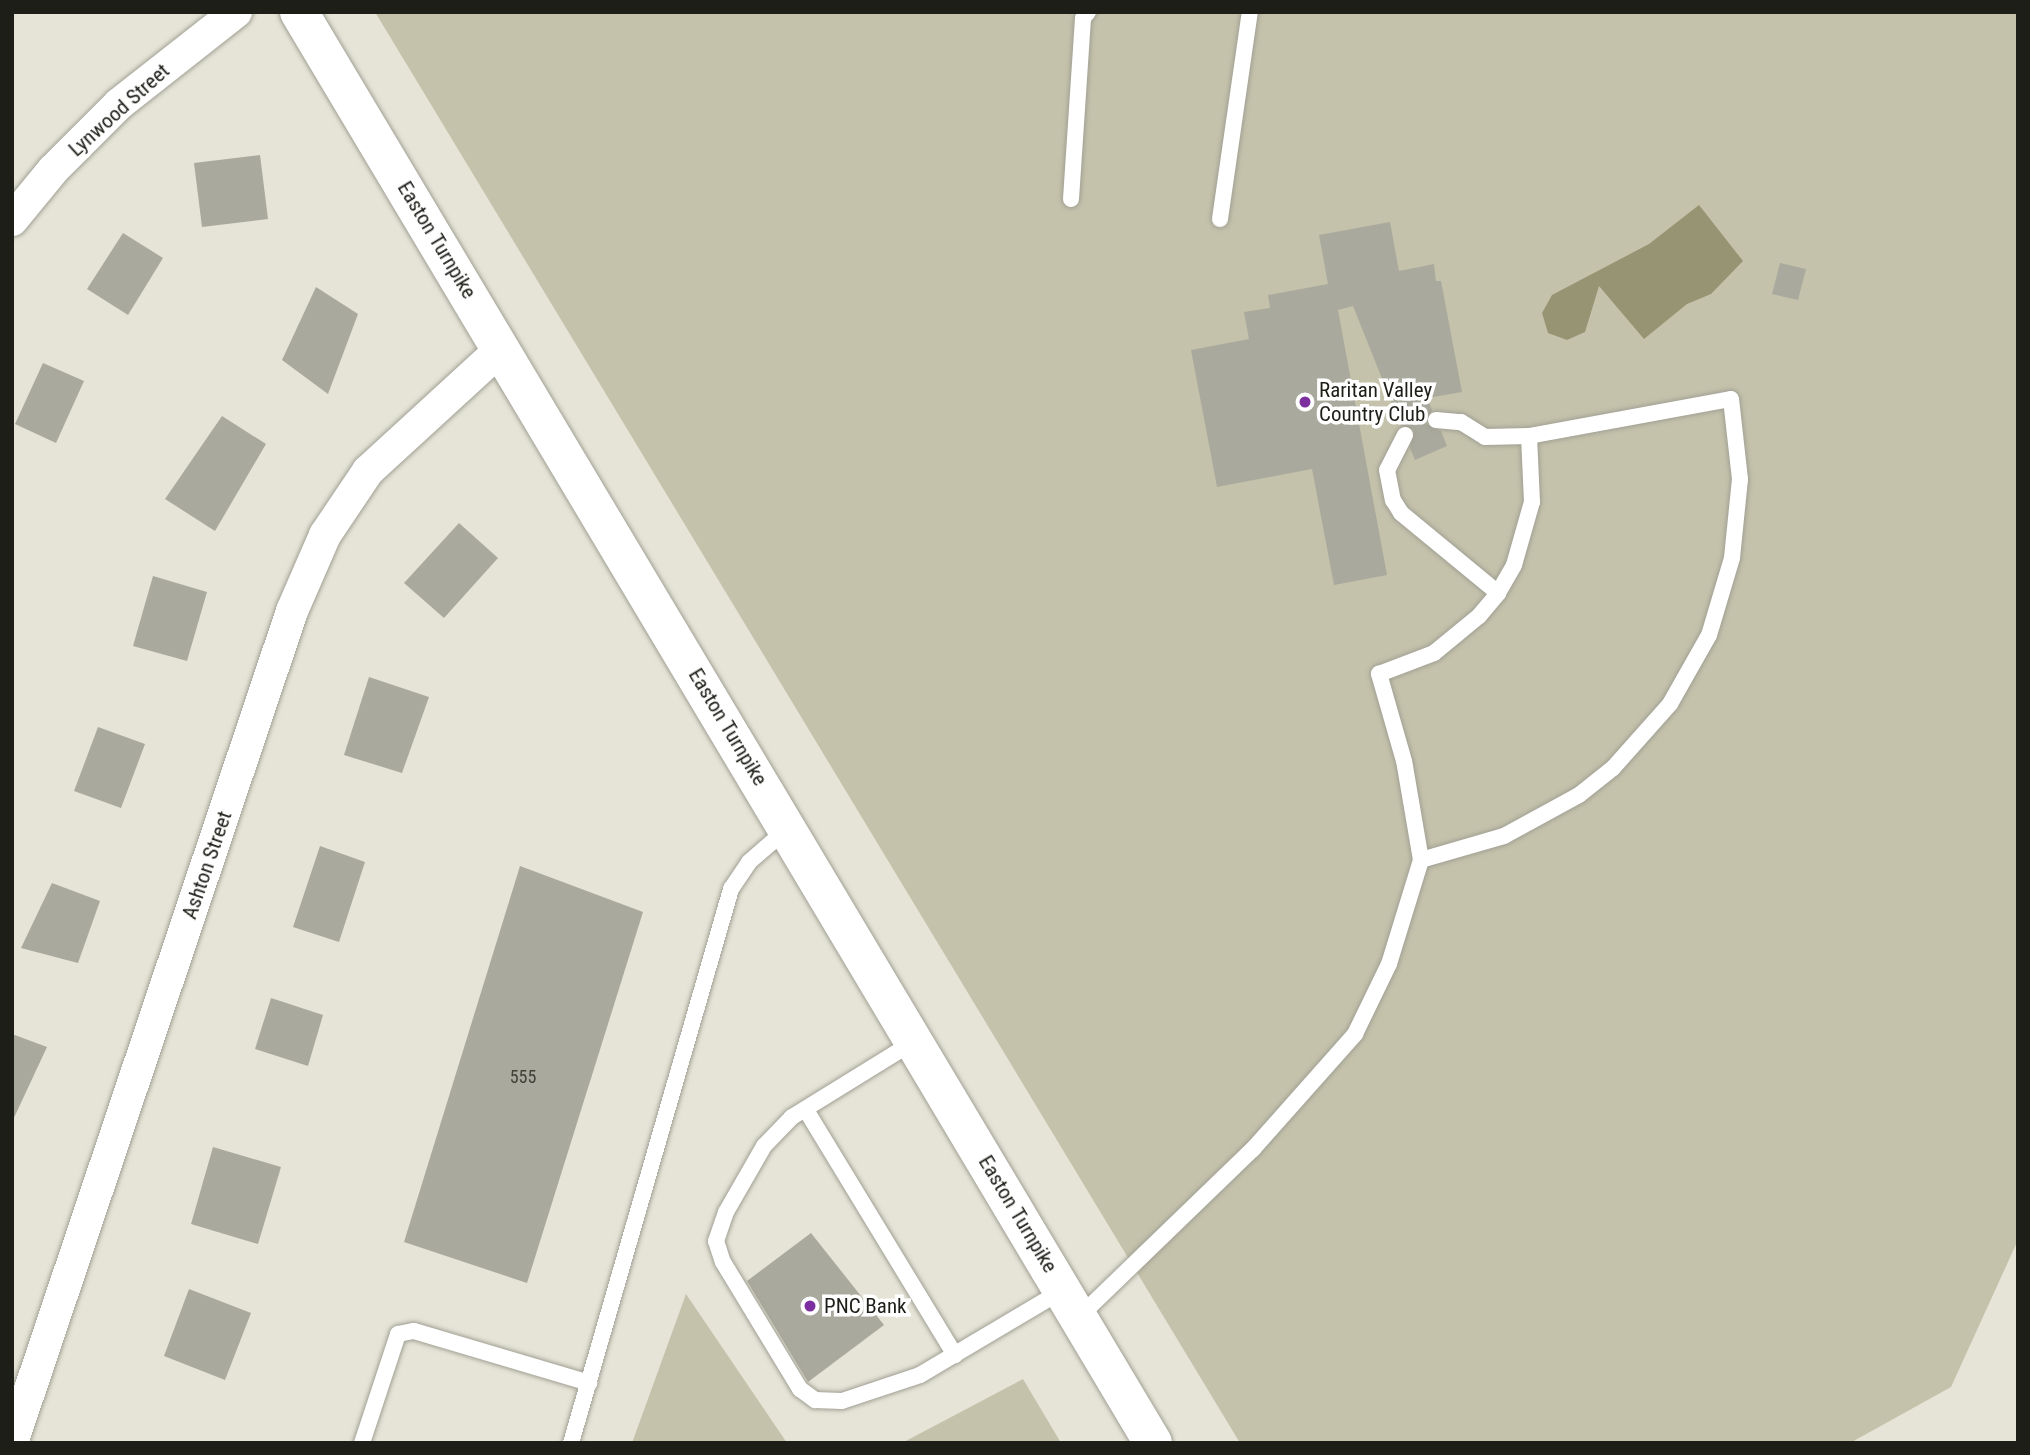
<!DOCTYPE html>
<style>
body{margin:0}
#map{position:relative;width:2030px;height:1455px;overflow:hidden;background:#e5e4d7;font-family:"Roboto Condensed",sans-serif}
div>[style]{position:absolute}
.green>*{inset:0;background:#c4c2ab}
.water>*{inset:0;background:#979473}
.building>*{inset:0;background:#aaa99d}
.roads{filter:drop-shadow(0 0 2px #a1a094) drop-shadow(0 0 2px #a1a094)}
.lane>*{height:16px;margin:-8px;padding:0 8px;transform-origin:8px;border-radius:8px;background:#fff}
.street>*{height:32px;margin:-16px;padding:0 16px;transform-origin:16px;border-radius:16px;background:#fff}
.secondary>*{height:38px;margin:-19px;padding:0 19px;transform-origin:19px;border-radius:19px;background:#fff}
.dots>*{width:19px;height:19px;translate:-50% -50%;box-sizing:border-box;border:4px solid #fff;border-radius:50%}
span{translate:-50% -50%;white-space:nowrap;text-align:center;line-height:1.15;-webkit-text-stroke:7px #fff;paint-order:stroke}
.number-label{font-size:18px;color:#41413a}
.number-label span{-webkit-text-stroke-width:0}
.street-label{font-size:21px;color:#1e1e19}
.poi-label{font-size:21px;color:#1e1e19}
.left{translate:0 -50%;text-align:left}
.frame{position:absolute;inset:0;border:14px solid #1e1e19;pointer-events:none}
</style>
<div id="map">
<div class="green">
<i style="clip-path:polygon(375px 12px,2018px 12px,2018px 1240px,1951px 1387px,1850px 1443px,1240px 1443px)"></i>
<i style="clip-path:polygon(686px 1294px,787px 1443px,632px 1443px)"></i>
<i style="clip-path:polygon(1023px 1379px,1061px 1443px,902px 1443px)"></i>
</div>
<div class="water">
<i style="clip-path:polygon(1699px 205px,1743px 261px,1711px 294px,1687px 304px,1644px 339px,1599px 286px,1585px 332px,1567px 340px,1548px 333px,1542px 313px,1552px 295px,1649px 244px)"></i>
</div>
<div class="building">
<i style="clip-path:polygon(260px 155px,268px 219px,202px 227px,194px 163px)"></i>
<i style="clip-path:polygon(1390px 222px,1399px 271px,1434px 264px,1436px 281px,1441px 281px,1462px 392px,1427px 398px,1432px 410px,1426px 424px,1441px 431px,1447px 446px,1415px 460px,1410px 448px,1414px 430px,1401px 426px,1353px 306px,1338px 310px,1387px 575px,1334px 585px,1312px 469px,1217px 487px,1191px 350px,1249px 339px,1244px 312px,1270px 308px,1268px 295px,1328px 284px,1319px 235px)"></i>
<i style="clip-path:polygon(123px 233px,163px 258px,128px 315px,87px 289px)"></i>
<i style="clip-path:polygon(1780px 263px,1806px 269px,1798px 300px,1772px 294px)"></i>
<i style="clip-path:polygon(316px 287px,358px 314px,328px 394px,282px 360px)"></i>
<i style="clip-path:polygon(43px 363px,84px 381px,56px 443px,15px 424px)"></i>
<i style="clip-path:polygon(222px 416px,266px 444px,215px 531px,165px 499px)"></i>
<i style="clip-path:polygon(459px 523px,498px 558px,444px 618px,404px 583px)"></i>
<i style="clip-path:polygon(153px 576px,207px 592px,187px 661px,133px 646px)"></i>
<i style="clip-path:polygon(369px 677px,429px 697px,402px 773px,344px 755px)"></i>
<i style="clip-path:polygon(98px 727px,145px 744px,121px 808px,74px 791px)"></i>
<i style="clip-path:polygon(320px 846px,365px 862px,339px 942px,293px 927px)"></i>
<i style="clip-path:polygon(520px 866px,643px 912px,527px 1283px,404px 1242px)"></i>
<i style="clip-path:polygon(52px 883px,100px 901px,78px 963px,21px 948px)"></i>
<i style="clip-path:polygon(271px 998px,323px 1015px,308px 1066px,255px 1049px)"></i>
<i style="clip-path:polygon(12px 1034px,47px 1047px,12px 1122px)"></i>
<i style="clip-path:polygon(213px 1147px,281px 1167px,258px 1244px,191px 1224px)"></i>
<i style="clip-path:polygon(811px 1233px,884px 1325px,808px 1382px,747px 1281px)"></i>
<i style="clip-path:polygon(189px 1289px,251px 1313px,225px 1380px,164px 1356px)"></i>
</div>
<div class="roads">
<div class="lane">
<i style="left:1071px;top:199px;width:181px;rotate:-86.2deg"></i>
<i style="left:1083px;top:18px;width:8px;rotate:-50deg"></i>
<i style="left:1220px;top:219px;width:209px;rotate:-81.8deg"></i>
<i style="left:1436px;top:420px;width:25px;rotate:5deg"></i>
<i style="left:1461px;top:422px;width:28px;rotate:32deg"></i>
<i style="left:1485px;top:437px;width:44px;rotate:-1.3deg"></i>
<i style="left:1405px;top:435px;width:39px;rotate:117deg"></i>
<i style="left:1387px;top:470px;width:31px;rotate:79deg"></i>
<i style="left:1393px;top:500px;width:15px;rotate:58deg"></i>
<i style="left:1401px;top:513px;width:126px;rotate:39.5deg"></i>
<i style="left:915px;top:1041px;width:145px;rotate:148.3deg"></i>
<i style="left:792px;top:1117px;width:40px;rotate:134deg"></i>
<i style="left:764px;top:1146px;width:76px;rotate:119.9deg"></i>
<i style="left:726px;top:1212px;width:31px;rotate:109deg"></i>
<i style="left:716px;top:1241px;width:22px;rotate:72deg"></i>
<i style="left:723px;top:1262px;width:149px;rotate:58.8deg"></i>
<i style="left:800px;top:1389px;width:19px;rotate:36deg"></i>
<i style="left:815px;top:1400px;width:27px;rotate:2deg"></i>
<i style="left:842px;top:1401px;width:82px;rotate:-18.4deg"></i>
<i style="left:920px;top:1375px;width:166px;rotate:-30.7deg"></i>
<i style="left:806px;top:1110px;width:287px;rotate:58.7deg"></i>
<i style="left:1079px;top:1317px;width:242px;rotate:-44deg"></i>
<i style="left:1253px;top:1149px;width:154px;rotate:-48.4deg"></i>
<i style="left:1355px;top:1034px;width:78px;rotate:-64.1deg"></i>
<i style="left:1389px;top:964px;width:109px;rotate:-72.9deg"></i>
<i style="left:1421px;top:860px;width:100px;rotate:-99.7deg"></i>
<i style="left:1404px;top:761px;width:91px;rotate:-106deg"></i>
<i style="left:1379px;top:674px;width:59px;rotate:-20.9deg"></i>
<i style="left:1434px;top:653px;width:58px;rotate:-39.4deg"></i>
<i style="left:1479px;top:616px;width:30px;rotate:-50deg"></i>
<i style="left:1498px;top:593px;width:32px;rotate:-60deg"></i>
<i style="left:1514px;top:565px;width:66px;rotate:-74.1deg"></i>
<i style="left:1532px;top:502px;width:66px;rotate:-92.6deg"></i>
<i style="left:1529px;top:436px;width:205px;rotate:-10.4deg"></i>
<i style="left:1731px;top:399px;width:81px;rotate:83.6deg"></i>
<i style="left:1740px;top:479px;width:79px;rotate:95.8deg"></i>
<i style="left:1732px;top:558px;width:80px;rotate:106.6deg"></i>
<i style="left:1709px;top:635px;width:79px;rotate:119.5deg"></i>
<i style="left:1670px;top:704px;width:86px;rotate:131.7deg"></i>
<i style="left:1613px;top:768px;width:43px;rotate:141.5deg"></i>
<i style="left:1579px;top:795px;width:85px;rotate:151.3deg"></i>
<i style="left:1504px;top:836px;width:86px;rotate:163.9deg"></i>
<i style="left:362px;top:1443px;width:115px;rotate:-71.7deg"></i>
<i style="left:398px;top:1334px;width:16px;rotate:-11deg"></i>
<i style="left:414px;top:1331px;width:183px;rotate:16.5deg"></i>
<i style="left:571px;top:1443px;width:577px;rotate:-73.89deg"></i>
<i style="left:731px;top:889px;width:32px;rotate:-56deg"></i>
<i style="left:749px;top:862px;width:49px;rotate:-40.9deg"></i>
</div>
<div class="street">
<i style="left:12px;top:220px;width:65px;rotate:-50.6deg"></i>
<i style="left:53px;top:170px;width:93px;rotate:-45deg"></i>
<i style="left:119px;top:104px;width:149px;rotate:-38.2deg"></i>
<i style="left:12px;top:1443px;width:878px;rotate:-71.4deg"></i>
<i style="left:292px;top:611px;width:83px;rotate:-66.5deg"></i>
<i style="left:325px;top:535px;width:77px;rotate:-56.1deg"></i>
<i style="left:368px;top:471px;width:182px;rotate:-42.5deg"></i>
</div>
<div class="secondary">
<i style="left:299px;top:12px;width:1666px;rotate:59.17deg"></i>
</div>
</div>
<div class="dots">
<i style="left:1305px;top:402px;background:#7d2fa0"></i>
<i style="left:810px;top:1306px;background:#7d2fa0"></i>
</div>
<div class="number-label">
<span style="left:523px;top:1077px">555</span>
</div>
<div class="street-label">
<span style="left:119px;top:110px;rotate:-42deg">Lynwood Street</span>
<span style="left:437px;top:240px;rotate:59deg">Easton Turnpike</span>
<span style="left:728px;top:727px;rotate:59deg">Easton Turnpike</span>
<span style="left:207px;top:865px;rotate:-71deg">Ashton Street</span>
<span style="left:1018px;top:1214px;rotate:59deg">Easton Turnpike</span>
</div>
<div class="poi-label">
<span class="left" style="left:1319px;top:402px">Raritan Valley<br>Country Club</span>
<span class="left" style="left:824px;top:1306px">PNC Bank</span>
</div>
<div class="frame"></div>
</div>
